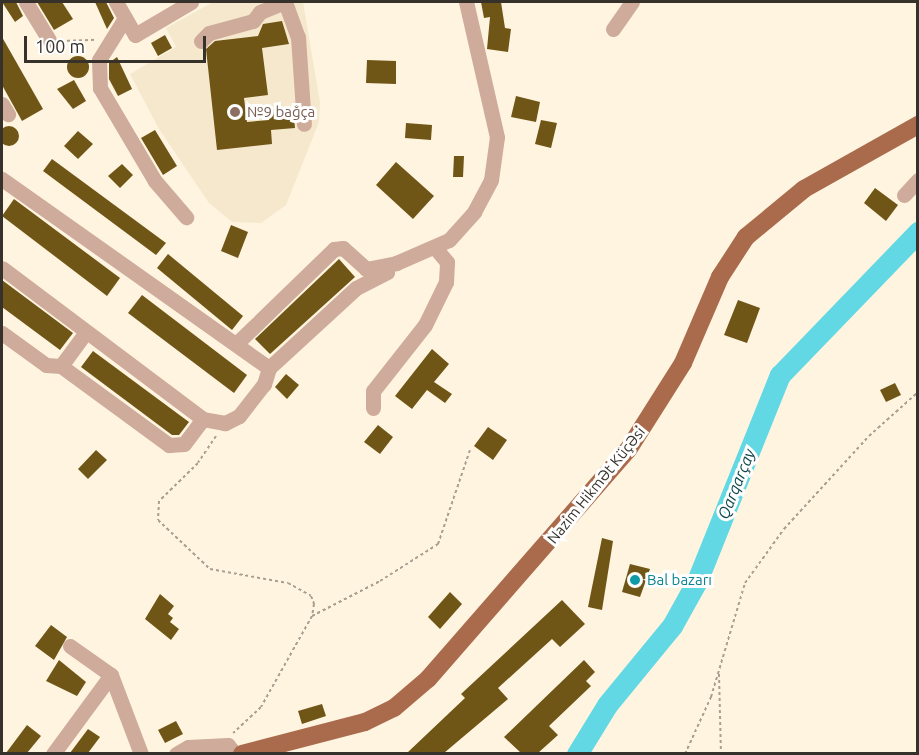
<!DOCTYPE html>
<meta charset="utf-8">
<style>
body{margin:0}
#map{position:relative;width:919px;height:755px;overflow:hidden;background:#fef4e0;font-family:Ubuntu,sans-serif}
div>[style]{position:absolute}
.built>*{inset:0;background:#f5e8cd}
.river>*{height:21px;margin:-10.5px;padding:0 10.5px;transform-origin:10.5px;border-radius:10.5px;background:#61d8e3}
.building>*{inset:0;background:#705616}
.round{border-radius:50%}
.path>*{height:2px;margin-top:-1px;transform-origin:0;background:repeating-linear-gradient(90deg,#a79f91 0 3px,transparent 0 6px)}
.minor>*{height:15px;margin:-7.5px;padding:0 7.5px;transform-origin:7.5px;border-radius:7.5px;background:#ceab9a}
.major>*{height:18px;margin:-9px;padding:0 9px;transform-origin:9px;border-radius:9px;background:#a96b4c}
.dots>*{width:16px;height:16px;translate:-50% -50%;box-sizing:border-box;border:3px solid #fff;border-radius:50%}
span{translate:-50% -50%;white-space:nowrap;text-align:center;line-height:1.15;-webkit-text-stroke:6px #fff;paint-order:stroke}
.education-label{font-size:15px;color:#785e54}
.left{translate:0 -50%;text-align:left}
.street-label{font-size:15px;color:#36322b}
.culture-label{font-size:15px;color:#0d838f}
.water-label{font-size:16px;color:#0e454a;font-style:italic}
.frame{position:absolute;inset:0;border:3px solid #36322b;pointer-events:none}
.scale{position:absolute;left:24px;top:36px;width:182px;height:27px;box-sizing:border-box;border:3px solid #36322b;border-top:0;padding-left:8px;font-size:18px;line-height:21px;white-space:nowrap;color:#36322b;-webkit-text-stroke:4px #fff;paint-order:stroke}
</style>
<div id="map">
<div class="built">
<i style="clip-path:polygon(213px 2px,303px 2px,320px 102px,319px 122px,286px 205px,261px 223px,232px 222px,209px 203px,159px 129px,130px 74px,176px 47px,166px 28px)"></i>
</div>
<div class="river">
<i style="left:577px;top:754px;width:57px;rotate:-58.5deg"></i>
<i style="left:607px;top:705px;width:102px;rotate:-50.6deg"></i>
<i style="left:672px;top:626px;width:51px;rotate:-60.9deg"></i>
<i style="left:697px;top:581px;width:222px;rotate:-68.1deg"></i>
<i style="left:780px;top:375px;width:199px;rotate:-46deg"></i>
</div>
<div class="building">
<i style="clip-path:polygon(2px 2px,16px 2px,23px 16px,15px 22px)"></i>
<i style="clip-path:polygon(37px 2px,62px 2px,73px 19px,54px 30px)"></i>
<i style="clip-path:polygon(95px 2px,106px 2px,114px 18px,107px 29px)"></i>
<i style="clip-path:polygon(481px 2px,501px 2px,505px 28px,511px 29px,508px 52px,487px 49px,490px 17px,484px 18px)"></i>
<i style="clip-path:polygon(282px 21px,289px 44px,262px 48px,268px 95px,244px 98px,247px 122px,269px 120px,268px 110px,293px 108px,295px 128px,271px 130px,272px 144px,217px 150px,206px 49px,215px 41px,258px 36px,263px 24px)"></i>
<i style="clip-path:polygon(165px 35px,172px 48px,158px 56px,151px 43px)"></i>
<i style="clip-path:polygon(2px 37px,43px 109px,22px 121px,2px 85px)"></i>
<i class="round" style="left:67px;top:56px;width:22px;height:22px"></i>
<i style="clip-path:polygon(117px 57px,132px 89px,118px 96px,109px 79px,109px 63px)"></i>
<i style="clip-path:polygon(367px 60px,396px 61px,396px 84px,366px 83px)"></i>
<i style="clip-path:polygon(74px 80px,86px 101px,73px 109px,57px 89px)"></i>
<i style="clip-path:polygon(516px 96px,540px 102px,536px 122px,511px 117px)"></i>
<i style="clip-path:polygon(541px 120px,557px 123px,551px 148px,535px 144px)"></i>
<i style="clip-path:polygon(406px 123px,432px 125px,431px 140px,405px 138px)"></i>
<i class="round" style="left:-1px;top:126px;width:20px;height:20px"></i>
<i style="clip-path:polygon(155px 130px,177px 166px,163px 175px,141px 138px)"></i>
<i style="clip-path:polygon(78px 131px,93px 144px,78px 159px,64px 146px)"></i>
<i style="clip-path:polygon(454px 156px,464px 156px,463px 177px,453px 177px)"></i>
<i style="clip-path:polygon(52px 159px,166px 243px,156px 255px,43px 171px)"></i>
<i style="clip-path:polygon(396px 162px,434px 196px,413px 219px,376px 185px)"></i>
<i style="clip-path:polygon(122px 164px,133px 175px,120px 188px,108px 176px)"></i>
<i style="clip-path:polygon(875px 188px,898px 205px,886px 221px,864px 203px)"></i>
<i style="clip-path:polygon(14px 199px,120px 278px,107px 296px,2px 216px)"></i>
<i style="clip-path:polygon(231px 225px,248px 232px,238px 258px,221px 251px)"></i>
<i style="clip-path:polygon(168px 254px,243px 316px,232px 330px,157px 268px)"></i>
<i style="clip-path:polygon(339px 259px,355px 277px,270px 354px,255px 339px)"></i>
<i style="clip-path:polygon(2px 280px,73px 333px,60px 350px,2px 307px)"></i>
<i style="clip-path:polygon(142px 295px,247px 375px,234px 393px,128px 313px)"></i>
<i style="clip-path:polygon(738px 300px,760px 308px,747px 343px,724px 335px)"></i>
<i style="clip-path:polygon(432px 349px,449px 364px,434px 382px,452px 394px,445px 403px,427px 390px,412px 409px,395px 396px)"></i>
<i style="clip-path:polygon(93px 351px,189px 422px,179px 435px,172px 435px,81px 367px)"></i>
<i style="clip-path:polygon(286px 374px,299px 385px,287px 399px,275px 387px)"></i>
<i style="clip-path:polygon(895px 383px,901px 395px,886px 402px,880px 390px)"></i>
<i style="clip-path:polygon(378px 425px,393px 437px,380px 454px,364px 442px)"></i>
<i style="clip-path:polygon(488px 427px,507px 440px,493px 460px,474px 446px)"></i>
<i style="clip-path:polygon(96px 450px,107px 460px,88px 479px,78px 469px)"></i>
<i style="clip-path:polygon(602px 538px,613px 541px,602px 610px,588px 607px)"></i>
<i style="clip-path:polygon(630px 564px,650px 569px,640px 597px,622px 592px)"></i>
<i style="clip-path:polygon(450px 592px,462px 604px,440px 629px,428px 617px)"></i>
<i style="clip-path:polygon(160px 594px,174px 606px,168px 614px,173px 618px,170px 622px,179px 629px,171px 640px,145px 619px)"></i>
<i style="clip-path:polygon(562px 600px,585px 624px,560px 647px,552px 639px,498px 688px,508px 699px,444px 753px,407px 753px,465px 698px,461px 694px)"></i>
<i style="clip-path:polygon(51px 625px,67px 637px,54px 660px,35px 646px)"></i>
<i style="clip-path:polygon(59px 660px,86px 682px,77px 696px,46px 681px)"></i>
<i style="clip-path:polygon(584px 660px,595px 672px,586px 681px,591px 686px,549px 726px,558px 735px,538px 753px,521px 753px,504px 737px)"></i>
<i style="clip-path:polygon(322px 704px,326px 716px,302px 724px,298px 711px)"></i>
<i style="clip-path:polygon(176px 721px,183px 734px,165px 743px,158px 730px)"></i>
<i style="clip-path:polygon(27px 725px,41px 736px,27px 753px,6px 753px)"></i>
<i style="clip-path:polygon(88px 729px,100px 737px,88px 753px,70px 753px)"></i>
</div>
<div class="path">
<i style="left:61px;top:41px;width:36px;rotate:-2deg"></i>
<i style="left:216px;top:436px;width:32px;rotate:124deg"></i>
<i style="left:198px;top:463px;width:54px;rotate:135.7deg"></i>
<i style="left:159px;top:501px;width:19px;rotate:93deg"></i>
<i style="left:158px;top:520px;width:71px;rotate:43.3deg"></i>
<i style="left:210px;top:569px;width:79px;rotate:10.2deg"></i>
<i style="left:288px;top:583px;width:26px;rotate:29deg"></i>
<i style="left:311px;top:596px;width:9px;rotate:69deg"></i>
<i style="left:314px;top:604px;width:12px;rotate:99deg"></i>
<i style="left:312px;top:616px;width:104px;rotate:119.3deg"></i>
<i style="left:261px;top:707px;width:38px;rotate:137deg"></i>
<i style="left:312px;top:616px;width:76px;rotate:-27.2deg"></i>
<i style="left:380px;top:581px;width:69px;rotate:-32.5deg"></i>
<i style="left:438px;top:544px;width:99px;rotate:-71.2deg"></i>
<i style="left:719px;top:674px;width:80px;rotate:88.6deg"></i>
<i style="left:685px;top:754px;width:63px;rotate:-65.5deg"></i>
<i style="left:711px;top:697px;width:119px;rotate:-73.4deg"></i>
<i style="left:745px;top:583px;width:67px;rotate:-54.2deg"></i>
<i style="left:784px;top:529px;width:126px;rotate:-47.6deg"></i>
<i style="left:869px;top:436px;width:66px;rotate:-41.9deg"></i>
</div>
<div class="minor">
<i style="left:26px;top:2px;width:44px;rotate:58.8deg"></i>
<i style="left:116px;top:2px;width:38px;rotate:60deg"></i>
<i style="left:135px;top:35px;width:65px;rotate:-30.5deg"></i>
<i style="left:285px;top:2px;width:37px;rotate:70deg"></i>
<i style="left:298px;top:37px;width:87px;rotate:86.1deg"></i>
<i style="left:125px;top:18px;width:49px;rotate:121.8deg"></i>
<i style="left:99px;top:60px;width:28px;rotate:88deg"></i>
<i style="left:100px;top:88px;width:108px;rotate:59.4deg"></i>
<i style="left:155px;top:181px;width:48px;rotate:49.3deg"></i>
<i style="left:613px;top:29px;width:33px;rotate:-55deg"></i>
<i style="left:201px;top:41px;width:11px;rotate:-45deg"></i>
<i style="left:209px;top:33px;width:46px;rotate:-15.3deg"></i>
<i style="left:253px;top:21px;width:11px;rotate:-52deg"></i>
<i style="left:260px;top:12px;width:27px;rotate:-22deg"></i>
<i style="left:2px;top:104px;width:12px;rotate:59deg"></i>
<i style="left:2px;top:179px;width:327px;rotate:35.3deg"></i>
<i style="left:269px;top:368px;width:17px;rotate:107deg"></i>
<i style="left:264px;top:384px;width:41px;rotate:128deg"></i>
<i style="left:239px;top:416px;width:16px;rotate:153deg"></i>
<i style="left:225px;top:423px;width:22px;rotate:-170deg"></i>
<i style="left:203px;top:419px;width:251px;rotate:-143.1deg"></i>
<i style="left:904px;top:195px;width:21px;rotate:-47deg"></i>
<i style="left:2px;top:333px;width:54px;rotate:36deg"></i>
<i style="left:46px;top:365px;width:15px;rotate:4deg"></i>
<i style="left:61px;top:366px;width:134px;rotate:36.2deg"></i>
<i style="left:169px;top:445px;width:15px;rotate:-4deg"></i>
<i style="left:184px;top:444px;width:31px;rotate:-53deg"></i>
<i style="left:237px;top:343px;width:135px;rotate:-44.1deg"></i>
<i style="left:334px;top:249px;width:9px;rotate:-6deg"></i>
<i style="left:343px;top:248px;width:31px;rotate:42deg"></i>
<i style="left:366px;top:269px;width:31px;rotate:-11deg"></i>
<i style="left:396px;top:263px;width:58px;rotate:-23.5deg"></i>
<i style="left:449px;top:240px;width:38px;rotate:-48deg"></i>
<i style="left:474px;top:212px;width:36px;rotate:-62deg"></i>
<i style="left:491px;top:180px;width:43px;rotate:-82.1deg"></i>
<i style="left:497px;top:137px;width:139px;rotate:-102.9deg"></i>
<i style="left:61px;top:366px;width:42px;rotate:-53.7deg"></i>
<i style="left:269px;top:368px;width:118px;rotate:-42.6deg"></i>
<i style="left:356px;top:288px;width:35px;rotate:-27deg"></i>
<i style="left:373px;top:408px;width:17px;rotate:-90deg"></i>
<i style="left:373px;top:391px;width:84px;rotate:-51.8deg"></i>
<i style="left:425px;top:325px;width:48px;rotate:-64deg"></i>
<i style="left:446px;top:282px;width:20px;rotate:-87deg"></i>
<i style="left:447px;top:262px;width:17px;rotate:-130deg"></i>
<i style="left:70px;top:646px;width:50px;rotate:35.3deg"></i>
<i style="left:111px;top:675px;width:85px;rotate:69.2deg"></i>
<i style="left:53px;top:754px;width:98px;rotate:-53.7deg"></i>
<i style="left:176px;top:754px;width:14px;rotate:-30deg"></i>
<i style="left:188px;top:747px;width:40px;rotate:-2.9deg"></i>
<i style="left:228px;top:745px;width:11px;rotate:52deg"></i>
</div>
<div class="major">
<i style="left:242px;top:754px;width:127px;rotate:-14.6deg"></i>
<i style="left:365px;top:722px;width:32px;rotate:-26deg"></i>
<i style="left:394px;top:708px;width:45px;rotate:-40.5deg"></i>
<i style="left:428px;top:679px;width:304px;rotate:-48.9deg"></i>
<i style="left:628px;top:450px;width:103px;rotate:-57.7deg"></i>
<i style="left:683px;top:363px;width:94px;rotate:-66.7deg"></i>
<i style="left:720px;top:277px;width:48px;rotate:-57deg"></i>
<i style="left:746px;top:237px;width:75px;rotate:-39.6deg"></i>
<i style="left:804px;top:189px;width:131px;rotate:-29.3deg"></i>
</div>
<div class="dots">
<i style="left:235px;top:112px;background:#8d6e63"></i>
<i style="left:635px;top:580px;background:#0f9aa8"></i>
</div>
<div class="education-label">
<span class="left" style="left:247px;top:112px">№9 bağça</span>
</div>
<div class="street-label">
<span style="left:596px;top:485px;rotate:-51deg">Nazim Hikmət Küçəsi</span>
</div>
<div class="culture-label">
<span class="left" style="left:647px;top:580px">Bal bazarı</span>
</div>
<div class="water-label">
<span style="left:736px;top:484px;rotate:-68deg">Qarqarçay</span>
</div>
<div class="frame"></div>
<div class="scale">100 m</div>
</div>
